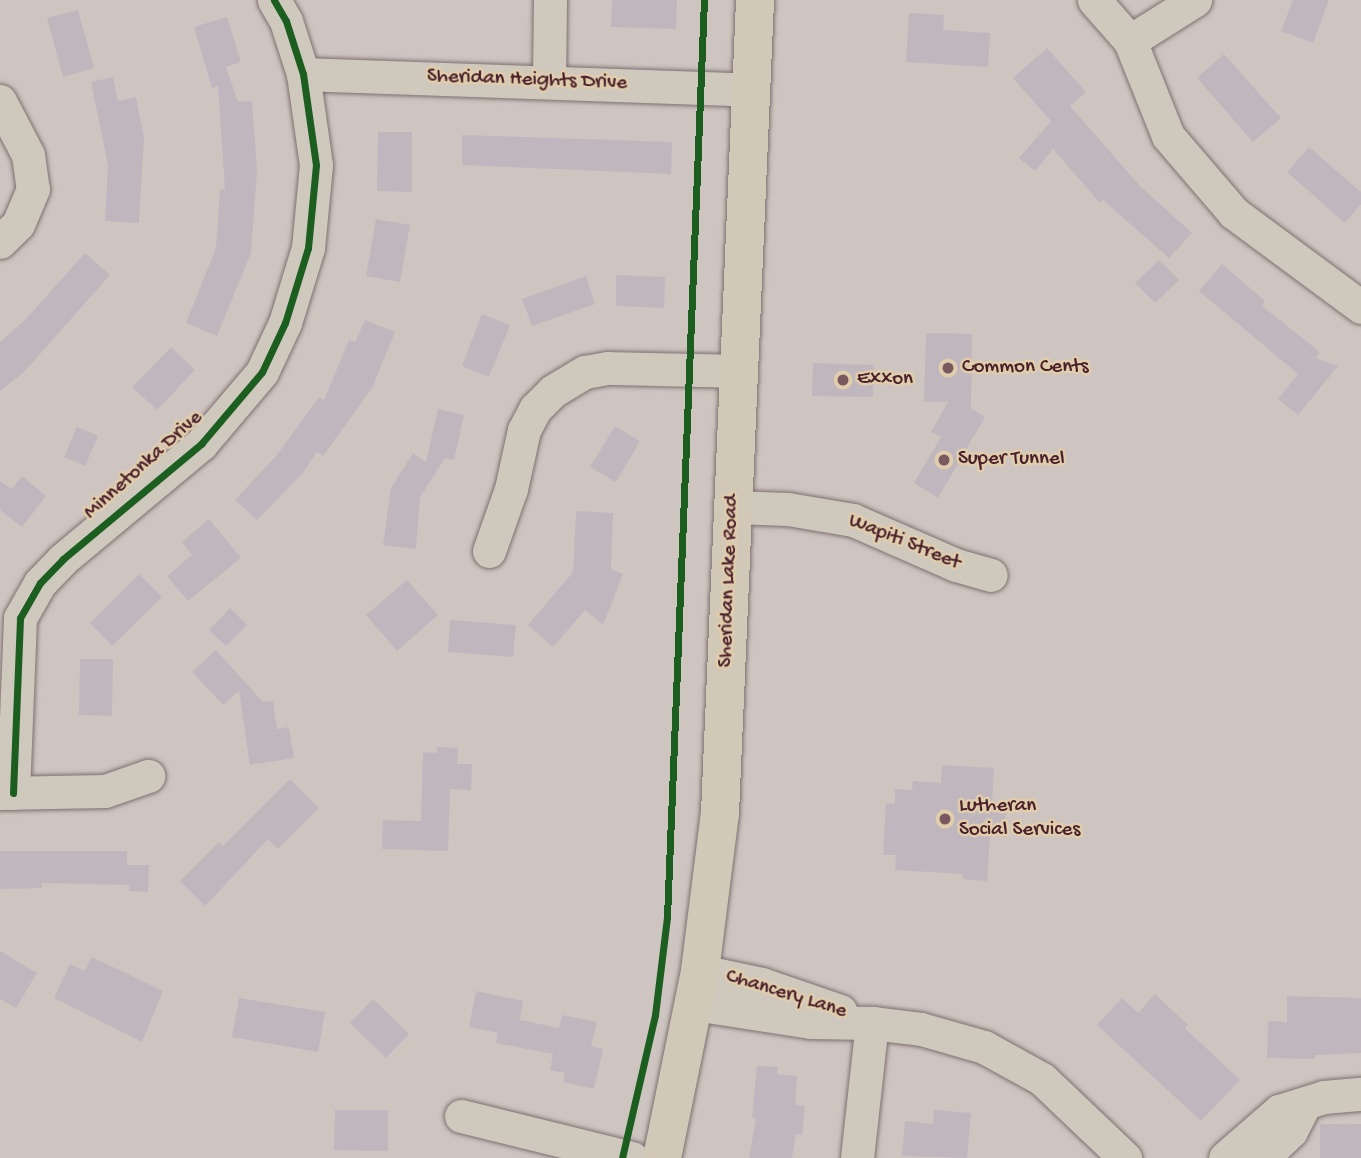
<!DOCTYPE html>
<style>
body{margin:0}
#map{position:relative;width:1361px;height:1158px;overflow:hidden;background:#cfc5c0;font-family:"Gochi Hand",sans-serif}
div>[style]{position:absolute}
.building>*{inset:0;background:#c0b6be}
.roads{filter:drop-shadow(0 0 2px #7e7171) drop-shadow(0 0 2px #7e7171)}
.minor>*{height:33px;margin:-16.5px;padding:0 16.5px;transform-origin:16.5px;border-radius:16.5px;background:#cfc8bd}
.major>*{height:38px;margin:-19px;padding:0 19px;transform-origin:19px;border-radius:19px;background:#d1c8b7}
.cycleway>*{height:7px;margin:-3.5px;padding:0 3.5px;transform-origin:3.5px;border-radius:3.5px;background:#1b5e20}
.dots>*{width:19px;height:19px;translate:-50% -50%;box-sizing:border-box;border:4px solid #e0cdab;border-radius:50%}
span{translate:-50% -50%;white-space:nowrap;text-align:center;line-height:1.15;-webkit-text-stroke:5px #e0cdab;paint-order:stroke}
.street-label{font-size:21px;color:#4a1f2b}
.poi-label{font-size:21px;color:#4a1f2b}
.left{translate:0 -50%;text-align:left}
</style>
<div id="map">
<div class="building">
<i style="clip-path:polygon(612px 0,677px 0,676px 29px,611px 27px)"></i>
<i style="clip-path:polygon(1293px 0,1329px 0,1313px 43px,1281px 31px)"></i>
<i style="clip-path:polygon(78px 10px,94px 68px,63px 77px,47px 18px)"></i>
<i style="clip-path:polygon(909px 13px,944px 15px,943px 30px,990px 33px,988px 67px,906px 62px)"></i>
<i style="clip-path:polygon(227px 17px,241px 62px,226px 67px,238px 102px,252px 101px,257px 171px,251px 253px,217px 336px,186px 323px,216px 248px,220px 189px,225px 190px,218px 86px,212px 88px,194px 27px)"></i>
<i style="clip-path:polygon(1047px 48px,1086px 92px,1070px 106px,1140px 186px,1192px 233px,1169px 258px,1103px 200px,1100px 203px,1053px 149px,1035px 171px,1019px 158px,1051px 121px,1013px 78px)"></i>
<i style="clip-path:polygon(1224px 54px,1281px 118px,1253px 142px,1197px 78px)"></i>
<i style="clip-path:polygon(113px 77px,118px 101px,136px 97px,144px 138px,139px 223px,105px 221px,108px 165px,91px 82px)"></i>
<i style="clip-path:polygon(378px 132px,412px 132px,412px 192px,377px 191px)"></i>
<i style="clip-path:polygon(462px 135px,672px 142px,671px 174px,462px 165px)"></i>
<i style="clip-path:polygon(1309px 147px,1361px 192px,1361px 204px,1345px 223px,1287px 172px)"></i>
<i style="clip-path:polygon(376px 219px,410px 225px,400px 282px,366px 276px)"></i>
<i style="clip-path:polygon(85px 253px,110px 275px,24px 372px,0 391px,0 342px,25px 320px)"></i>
<i style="clip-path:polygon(1159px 260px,1179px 280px,1155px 303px,1135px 283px)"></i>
<i style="clip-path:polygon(1222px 264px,1265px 301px,1262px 306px,1320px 352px,1316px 358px,1338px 366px,1298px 415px,1278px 399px,1298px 374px,1199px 291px)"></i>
<i style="clip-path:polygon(616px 275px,665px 277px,664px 308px,616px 306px)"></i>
<i style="clip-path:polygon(586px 276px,595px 304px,532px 326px,522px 299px)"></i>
<i style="clip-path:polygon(482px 314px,510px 325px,489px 377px,462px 366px)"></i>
<i style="clip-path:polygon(365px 320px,395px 332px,372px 388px,323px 456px,317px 452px,303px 473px,257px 520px,235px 500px,276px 456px,319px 397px,324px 400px,349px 340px,355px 342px)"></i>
<i style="clip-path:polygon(926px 333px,972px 334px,971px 408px,985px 417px,938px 498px,914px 483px,941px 437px,931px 432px,948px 402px,924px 402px)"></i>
<i style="clip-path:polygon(171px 347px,195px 370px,157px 410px,132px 387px)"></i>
<i style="clip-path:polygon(813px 363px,874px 365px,873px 397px,812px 396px)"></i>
<i style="clip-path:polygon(438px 409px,464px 415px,454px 460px,445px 458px,420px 497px,416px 549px,383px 545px,391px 488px,413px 453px,426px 462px)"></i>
<i style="clip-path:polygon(615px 426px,640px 441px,616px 482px,590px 467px)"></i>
<i style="clip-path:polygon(77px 427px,98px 436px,85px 466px,64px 457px)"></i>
<i style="clip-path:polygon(22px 476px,46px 496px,22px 527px,0 510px,0 481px,12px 489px)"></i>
<i style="clip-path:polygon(576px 511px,613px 513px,611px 569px,623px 574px,603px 625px,585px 610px,553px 647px,528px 625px,573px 572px)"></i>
<i style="clip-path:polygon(209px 519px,241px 558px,188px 601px,167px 576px,192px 555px,182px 542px)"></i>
<i style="clip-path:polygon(139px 574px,162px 597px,112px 646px,90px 623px)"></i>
<i style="clip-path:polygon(407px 580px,438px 615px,397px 651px,366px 615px)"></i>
<i style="clip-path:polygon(230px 608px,247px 625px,226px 646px,209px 630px)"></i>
<i style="clip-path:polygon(450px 620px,516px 625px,513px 657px,448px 652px)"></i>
<i style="clip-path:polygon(216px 650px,263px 702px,273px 701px,277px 729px,289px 727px,294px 758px,250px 765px,239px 691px,223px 705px,192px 672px)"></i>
<i style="clip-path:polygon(80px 659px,113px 659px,112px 716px,79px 715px)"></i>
<i style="clip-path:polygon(437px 747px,458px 748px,457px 764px,472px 764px,471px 790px,450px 789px,448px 851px,382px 849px,383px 820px,421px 821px,423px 752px,437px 753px)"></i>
<i style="clip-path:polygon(942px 765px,994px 768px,992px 801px,1006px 802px,1004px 836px,990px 835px,987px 881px,963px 879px,963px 874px,895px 870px,896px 855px,883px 855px,886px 803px,895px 804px,895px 789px,912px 790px,913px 781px,941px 783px)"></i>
<i style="clip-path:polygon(290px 779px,319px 808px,278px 849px,268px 839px,205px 906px,180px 881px,219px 842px,223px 846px)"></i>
<i style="clip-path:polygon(0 851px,127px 851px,127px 865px,149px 865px,148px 892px,129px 891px,130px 885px,42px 883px,42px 888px,0 889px)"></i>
<i style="clip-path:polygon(0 951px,37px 973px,16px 1008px,0 999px)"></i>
<i style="clip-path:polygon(92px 957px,163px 991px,142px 1042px,54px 998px,70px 964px,85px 971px)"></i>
<i style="clip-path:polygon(476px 991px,523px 1001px,520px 1020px,559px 1028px,562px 1015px,597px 1022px,591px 1046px,603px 1049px,594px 1089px,563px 1082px,565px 1073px,550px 1070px,553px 1054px,496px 1043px,498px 1033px,469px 1027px)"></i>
<i style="clip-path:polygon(1155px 994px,1188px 1025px,1185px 1028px,1240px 1080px,1201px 1121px,1097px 1025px,1122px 998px,1138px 1013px)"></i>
<i style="clip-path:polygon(1287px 996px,1361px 998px,1361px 1053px,1315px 1055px,1315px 1059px,1267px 1058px,1268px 1021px,1287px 1022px)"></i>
<i style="clip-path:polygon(239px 998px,325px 1012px,318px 1052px,232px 1037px)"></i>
<i style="clip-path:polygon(373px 999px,409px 1034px,386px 1058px,350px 1023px)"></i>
<i style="clip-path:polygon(757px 1066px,778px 1067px,777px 1074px,797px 1076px,795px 1105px,805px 1106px,802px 1135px,796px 1134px,792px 1158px,749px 1158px,756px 1118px,752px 1118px)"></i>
<i style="clip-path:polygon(335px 1110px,388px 1110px,388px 1151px,334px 1150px)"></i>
<i style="clip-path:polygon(934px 1110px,971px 1113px,967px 1158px,902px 1156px,905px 1121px,933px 1124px)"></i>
<i style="clip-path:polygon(1320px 1124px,1361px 1124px,1361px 1158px,1320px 1158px)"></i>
</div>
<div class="roads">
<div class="minor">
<i style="left:1094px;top:0;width:55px;rotate:48.7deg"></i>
<i style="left:1130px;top:41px;width:102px;rotate:68.2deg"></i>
<i style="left:1168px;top:136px;width:101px;rotate:49.4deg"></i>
<i style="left:1234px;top:213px;width:158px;rotate:36.5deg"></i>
<i style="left:1130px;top:41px;width:77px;rotate:-32.2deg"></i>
<i style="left:303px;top:74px;width:448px;rotate:2deg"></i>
<i style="left:549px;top:81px;width:81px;rotate:-89.3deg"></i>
<i style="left:0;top:101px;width:61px;rotate:62.6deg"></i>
<i style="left:28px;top:155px;width:34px;rotate:82deg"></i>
<i style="left:33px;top:189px;width:38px;rotate:113deg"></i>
<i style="left:18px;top:224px;width:25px;rotate:135deg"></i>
<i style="left:732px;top:507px;width:56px;rotate:2deg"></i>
<i style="left:788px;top:509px;width:66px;rotate:9.6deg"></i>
<i style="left:853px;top:520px;width:112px;rotate:23.6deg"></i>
<i style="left:956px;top:565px;width:36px;rotate:16deg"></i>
<i style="left:489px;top:551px;width:66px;rotate:-70.5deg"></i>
<i style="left:511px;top:489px;width:60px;rotate:-77.6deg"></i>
<i style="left:524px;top:430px;width:24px;rotate:-62deg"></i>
<i style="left:535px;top:409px;width:25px;rotate:-45deg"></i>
<i style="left:553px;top:391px;width:37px;rotate:-31deg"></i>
<i style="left:585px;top:372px;width:23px;rotate:-10deg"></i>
<i style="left:608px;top:368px;width:130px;rotate:1.3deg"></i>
<i style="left:0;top:793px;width:105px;rotate:-1.1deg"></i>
<i style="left:105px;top:791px;width:46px;rotate:-19.2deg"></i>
<i style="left:13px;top:793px;width:175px;rotate:-87.7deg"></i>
<i style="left:20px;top:618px;width:40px;rotate:-60.3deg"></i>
<i style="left:40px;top:583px;width:33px;rotate:-46deg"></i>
<i style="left:63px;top:559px;width:180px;rotate:-39.8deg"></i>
<i style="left:201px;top:444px;width:94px;rotate:-49.7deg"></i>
<i style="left:262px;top:372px;width:54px;rotate:-64.9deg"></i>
<i style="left:285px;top:323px;width:78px;rotate:-73deg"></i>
<i style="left:308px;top:248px;width:83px;rotate:-84.5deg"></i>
<i style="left:316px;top:165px;width:92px;rotate:-98.1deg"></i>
<i style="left:303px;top:74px;width:56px;rotate:-107.8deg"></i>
<i style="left:286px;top:21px;width:24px;rotate:-120deg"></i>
<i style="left:700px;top:971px;width:63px;rotate:11.8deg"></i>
<i style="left:762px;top:984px;width:83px;rotate:19.1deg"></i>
<i style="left:694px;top:1004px;width:118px;rotate:8.7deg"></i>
<i style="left:811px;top:1022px;width:61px;rotate:0.9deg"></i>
<i style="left:872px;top:1023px;width:49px;rotate:7deg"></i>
<i style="left:921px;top:1029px;width:66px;rotate:15.9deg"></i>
<i style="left:984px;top:1047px;width:66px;rotate:28.9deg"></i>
<i style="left:1042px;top:1079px;width:115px;rotate:43.6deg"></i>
<i style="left:461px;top:1116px;width:176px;rotate:13.8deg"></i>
<i style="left:857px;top:1158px;width:136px;rotate:-83.7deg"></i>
<i style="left:1225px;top:1158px;width:72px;rotate:-41deg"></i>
<i style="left:1279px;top:1111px;width:47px;rotate:-17.3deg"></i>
<i style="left:1324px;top:1097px;width:37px;rotate:-5deg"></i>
<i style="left:1263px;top:1158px;width:39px;rotate:-44deg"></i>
<i style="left:1291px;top:1131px;width:31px;rotate:-63deg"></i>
</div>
<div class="major">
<i style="left:662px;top:1158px;width:191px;rotate:-78.5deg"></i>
<i style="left:700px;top:971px;width:159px;rotate:-82.8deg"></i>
<i style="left:720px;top:813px;width:814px;rotate:-87.53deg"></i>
</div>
</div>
<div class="cycleway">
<i style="left:13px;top:793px;width:175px;rotate:-87.7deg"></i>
<i style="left:20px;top:618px;width:40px;rotate:-60.3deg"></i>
<i style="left:40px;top:583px;width:33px;rotate:-46deg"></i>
<i style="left:63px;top:559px;width:180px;rotate:-39.8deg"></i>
<i style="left:201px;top:444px;width:94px;rotate:-49.7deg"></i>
<i style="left:262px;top:372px;width:54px;rotate:-64.9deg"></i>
<i style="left:285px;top:323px;width:78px;rotate:-73deg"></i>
<i style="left:308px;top:248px;width:83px;rotate:-84.5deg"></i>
<i style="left:316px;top:165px;width:92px;rotate:-98.1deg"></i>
<i style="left:303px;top:74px;width:56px;rotate:-107.8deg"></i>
<i style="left:286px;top:21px;width:24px;rotate:-120deg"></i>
<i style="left:622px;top:1158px;width:147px;rotate:-77deg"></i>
<i style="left:655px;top:1015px;width:99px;rotate:-83deg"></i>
<i style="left:667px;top:917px;width:918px;rotate:-87.69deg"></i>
</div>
<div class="dots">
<i style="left:948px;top:368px;background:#79595f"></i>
<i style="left:843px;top:380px;background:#79595f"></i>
<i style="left:944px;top:460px;background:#79595f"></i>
<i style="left:945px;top:819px;background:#79595f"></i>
</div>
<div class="street-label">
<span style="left:527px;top:81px;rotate:2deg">Sheridan Heights Drive</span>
<span style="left:144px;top:466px;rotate:-42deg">Minnetonka Drive</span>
<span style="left:904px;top:543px;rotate:22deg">Wapiti Street</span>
<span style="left:730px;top:581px;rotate:-88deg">Sheridan Lake Road</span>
<span style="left:786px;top:995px;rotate:17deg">Chancery Lane</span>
</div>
<div class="poi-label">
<span class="left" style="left:962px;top:368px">Common Cents</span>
<span class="left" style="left:857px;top:380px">Exxon</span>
<span class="left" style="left:958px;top:460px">Super Tunnel</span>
<span class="left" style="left:959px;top:819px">Lutheran<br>Social Services</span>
</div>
</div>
